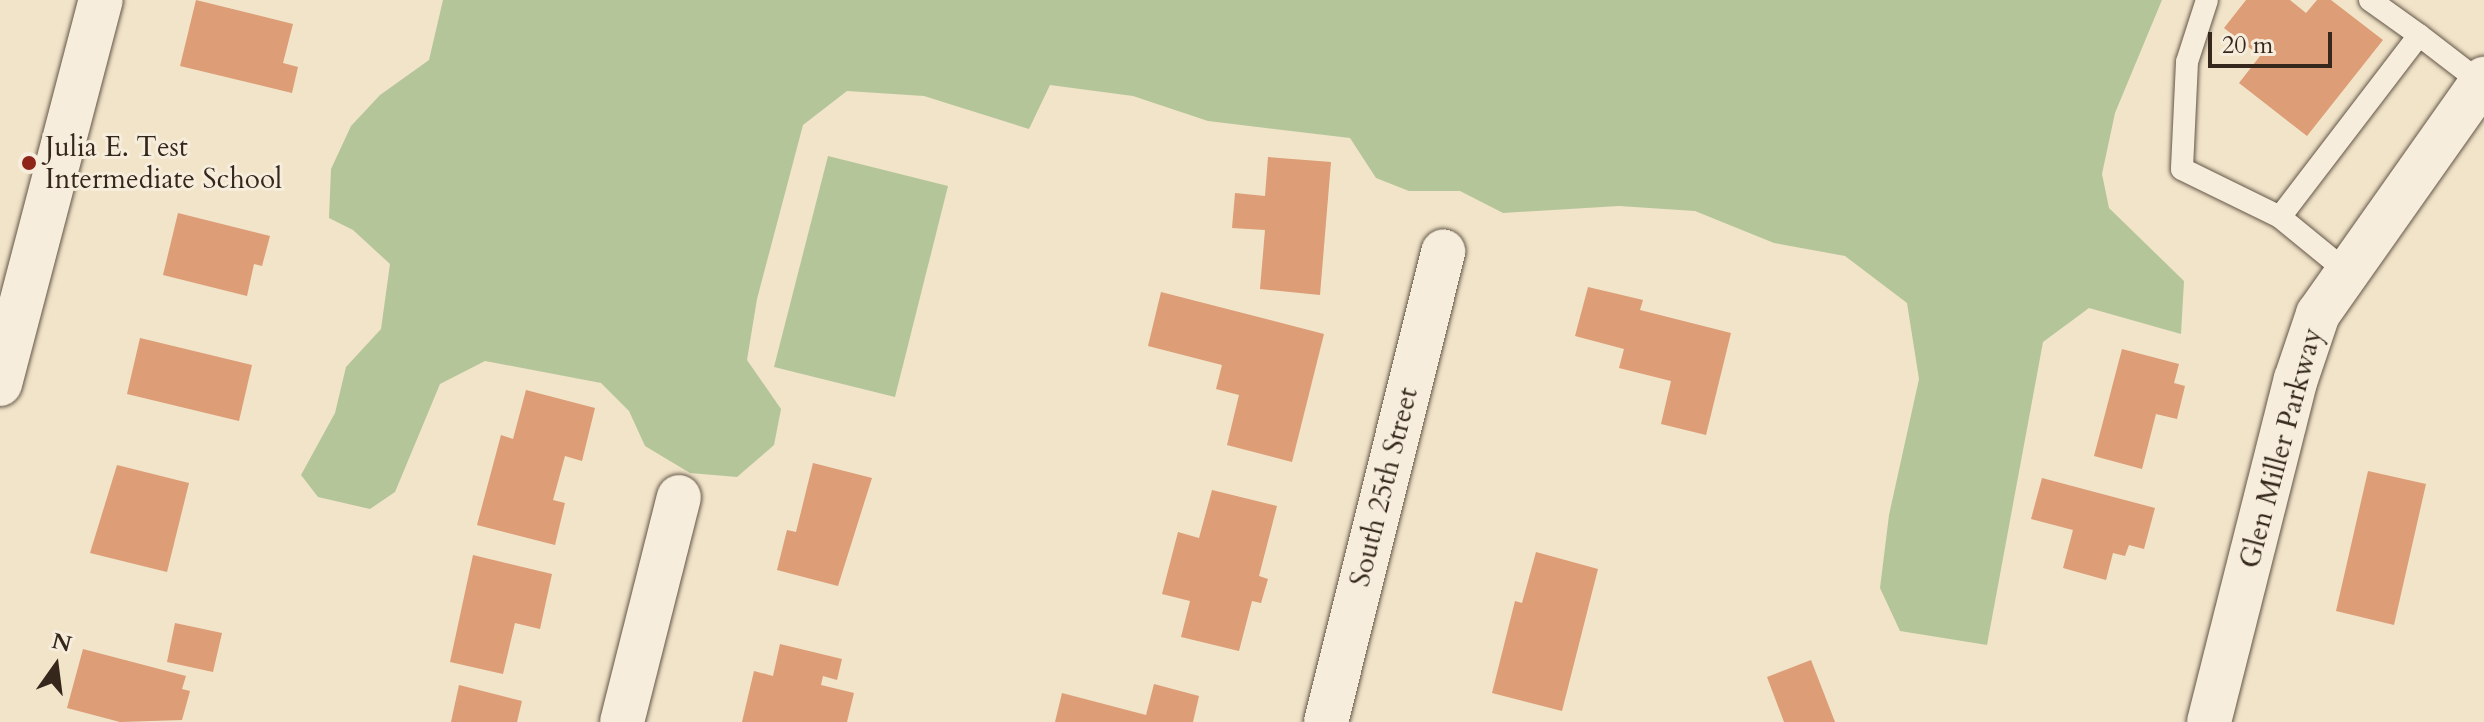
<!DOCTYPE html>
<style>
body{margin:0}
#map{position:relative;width:2484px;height:722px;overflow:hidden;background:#f1e4c9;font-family:Cardo,serif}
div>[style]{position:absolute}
.green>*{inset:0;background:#b5c59a}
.building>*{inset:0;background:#dc9d77}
.roads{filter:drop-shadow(0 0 2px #645647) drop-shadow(0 0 2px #645647)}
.service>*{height:22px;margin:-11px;padding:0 11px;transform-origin:11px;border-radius:11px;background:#f6eddc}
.minor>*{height:44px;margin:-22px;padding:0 22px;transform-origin:22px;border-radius:22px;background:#f6eddc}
.dots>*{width:22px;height:22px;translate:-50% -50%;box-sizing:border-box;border:4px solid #f6eddc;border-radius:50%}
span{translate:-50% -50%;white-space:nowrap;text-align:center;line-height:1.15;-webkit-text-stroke:6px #f6eddc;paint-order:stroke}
.poi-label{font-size:28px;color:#35271c}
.left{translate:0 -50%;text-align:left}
.street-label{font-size:28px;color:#35271c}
.north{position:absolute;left:16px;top:626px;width:80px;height:80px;-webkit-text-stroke:6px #f6eddc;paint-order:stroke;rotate:14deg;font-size:22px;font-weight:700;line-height:32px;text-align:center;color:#35271c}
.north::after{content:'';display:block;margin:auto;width:28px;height:36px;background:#35271c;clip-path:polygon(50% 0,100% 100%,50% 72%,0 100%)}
.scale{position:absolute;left:2208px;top:32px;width:124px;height:36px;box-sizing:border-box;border:4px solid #35271c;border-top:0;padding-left:10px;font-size:24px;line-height:28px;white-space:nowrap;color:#35271c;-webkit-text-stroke:6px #f6eddc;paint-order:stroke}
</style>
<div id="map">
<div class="green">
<i style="clip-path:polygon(443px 0,2162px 0,2115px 113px,2102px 174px,2109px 208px,2184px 281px,2181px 334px,2089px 308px,2043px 342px,1987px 645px,1900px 631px,1880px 588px,1889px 515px,1919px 379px,1907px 303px,1845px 256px,1774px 243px,1695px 211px,1619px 206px,1503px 213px,1460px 191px,1409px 191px,1376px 178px,1350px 138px,1208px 121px,1133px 96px,1050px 85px,1029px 129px,924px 96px,847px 91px,803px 125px,757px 299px,747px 360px,781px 409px,774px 445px,737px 477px,690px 473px,645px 446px,629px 411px,601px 383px,485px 361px,440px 384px,395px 492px,370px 509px,318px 497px,301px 475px,335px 413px,346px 367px,381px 329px,390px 264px,353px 230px,329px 218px,331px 169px,351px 126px,380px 95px,429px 60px)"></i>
<i style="clip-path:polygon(828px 156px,948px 186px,895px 397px,774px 367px)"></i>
</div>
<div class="building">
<i style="clip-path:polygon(196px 0,293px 24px,283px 63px,298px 67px,292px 93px,180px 66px)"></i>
<i style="clip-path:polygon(2246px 0,2290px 0,2306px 13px,2317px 0,2331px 0,2383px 40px,2307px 136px,2239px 83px,2260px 56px,2224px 28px)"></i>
<i style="clip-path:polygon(1268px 157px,1331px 162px,1320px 295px,1260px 289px,1265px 230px,1232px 228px,1235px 193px,1265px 196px)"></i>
<i style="clip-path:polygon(178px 213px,270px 236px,262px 266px,254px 264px,247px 296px,163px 275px)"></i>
<i style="clip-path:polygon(1588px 287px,1643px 300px,1640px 310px,1731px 333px,1706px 435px,1661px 424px,1671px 381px,1619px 368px,1624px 349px,1575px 336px)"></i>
<i style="clip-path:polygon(1161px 292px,1324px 334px,1292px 462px,1227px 445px,1239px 395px,1216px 389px,1222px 365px,1148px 346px)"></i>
<i style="clip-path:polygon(140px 338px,252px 365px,239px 421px,127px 394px)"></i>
<i style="clip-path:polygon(2122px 349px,2179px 364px,2174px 383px,2185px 386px,2177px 419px,2156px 414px,2142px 469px,2094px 456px)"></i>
<i style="clip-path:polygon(526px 390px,595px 408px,582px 461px,565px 456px,553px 500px,565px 503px,555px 545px,477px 525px,501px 435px,513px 439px)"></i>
<i style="clip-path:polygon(813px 463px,872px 478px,838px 586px,777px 570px,787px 530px,796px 532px)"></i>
<i style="clip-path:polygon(117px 465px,189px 483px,167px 572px,90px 553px)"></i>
<i style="clip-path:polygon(2368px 471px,2426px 484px,2394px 625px,2336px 611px)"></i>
<i style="clip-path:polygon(2042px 478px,2155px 508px,2144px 549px,2129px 545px,2125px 556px,2113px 553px,2106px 580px,2063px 568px,2073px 530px,2031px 519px)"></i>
<i style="clip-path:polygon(1212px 490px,1277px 506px,1259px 576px,1268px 579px,1261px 603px,1252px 601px,1239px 651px,1181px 637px,1190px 601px,1162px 594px,1178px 532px,1199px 538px)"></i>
<i style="clip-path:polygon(1536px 552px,1598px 569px,1562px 711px,1492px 693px,1515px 601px,1522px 603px)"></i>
<i style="clip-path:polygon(473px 555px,552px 574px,540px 629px,515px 623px,503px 674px,450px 662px)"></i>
<i style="clip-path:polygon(175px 623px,222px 633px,213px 672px,167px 662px)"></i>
<i style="clip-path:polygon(780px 644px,842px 659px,837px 680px,823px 676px,821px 685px,854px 693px,847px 722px,742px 722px,754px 671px,773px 676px)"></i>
<i style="clip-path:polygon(83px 649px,186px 676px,182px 689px,190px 691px,182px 720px,120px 722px,67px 708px)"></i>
<i style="clip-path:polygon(1811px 660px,1835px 722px,1784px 722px,1767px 677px)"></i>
<i style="clip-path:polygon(1154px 684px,1199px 696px,1193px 722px,1055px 722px,1062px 693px,1146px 715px)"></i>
<i style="clip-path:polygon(459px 685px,522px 701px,517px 722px,451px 722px)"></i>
</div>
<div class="roads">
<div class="service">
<i style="left:2207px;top:0;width:65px;rotate:107.9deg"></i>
<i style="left:2187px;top:62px;width:107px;rotate:92.7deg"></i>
<i style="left:2182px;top:169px;width:109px;rotate:26.1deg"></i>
<i style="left:2370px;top:0;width:60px;rotate:35.5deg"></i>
<i style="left:2346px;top:271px;width:85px;rotate:-140.7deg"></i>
<i style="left:2280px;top:217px;width:229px;rotate:-52.6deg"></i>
<i style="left:2419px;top:35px;width:82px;rotate:37.6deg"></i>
</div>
<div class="minor">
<i style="left:0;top:384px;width:397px;rotate:-75.3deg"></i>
<i style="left:622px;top:722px;width:232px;rotate:-75.8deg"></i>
<i style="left:1326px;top:722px;width:485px;rotate:-76deg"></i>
<i style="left:2209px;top:722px;width:354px;rotate:-75.8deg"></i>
<i style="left:2296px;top:379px;width:69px;rotate:-71.3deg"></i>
<i style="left:2318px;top:314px;width:288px;rotate:-54.8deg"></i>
</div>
</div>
<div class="dots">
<i style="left:29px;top:163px;background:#8f2418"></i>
</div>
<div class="poi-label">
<span class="left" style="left:45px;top:163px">Julia E. Test<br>Intermediate School</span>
</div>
<div class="street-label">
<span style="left:2281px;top:448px;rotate:-75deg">Glen Miller Parkway</span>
<span style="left:1384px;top:487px;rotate:-76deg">South 25th Street</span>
</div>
<div class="north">N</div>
<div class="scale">20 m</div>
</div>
